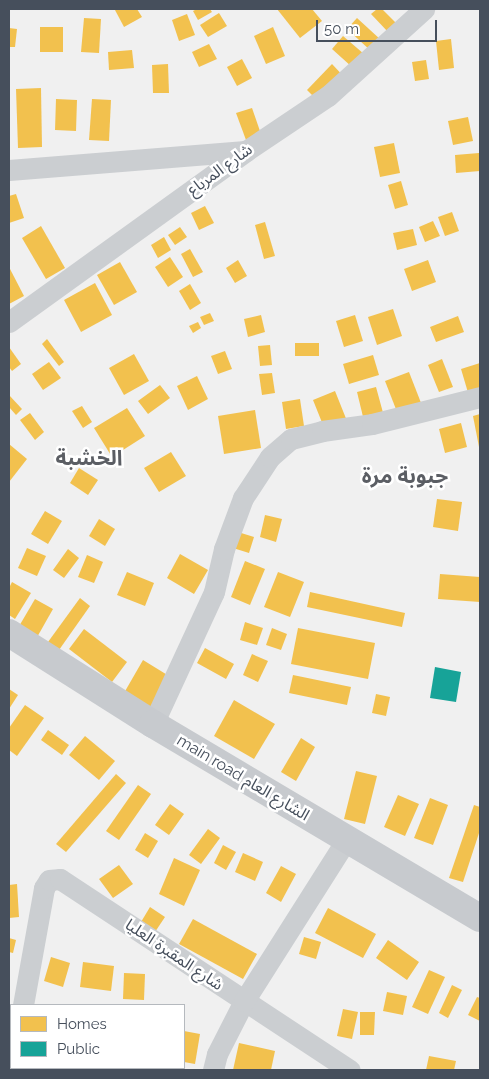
<!DOCTYPE html>
<meta charset="utf-8">
<style>
body{margin:0}
#map{position:relative;width:489px;height:1079px;overflow:hidden;background:#f0f0f0;font-family:Raleway,"Noto Sans Arabic",sans-serif}
div>[style]{position:absolute}
.homes>*{inset:0;background:#f2c14e}
.public>*{inset:0;background:#17a398}
.minor>*{height:21px;margin:-10.5px;padding:0 10.5px;transform-origin:10.5px;border-radius:10.5px;background:#cbced1}
.major>*{height:28px;margin:-14px;padding:0 14px;transform-origin:14px;border-radius:14px;background:#c7cace}
span{translate:-50% -50%;white-space:nowrap;text-align:center;line-height:1.15;-webkit-text-stroke:5px #fff;paint-order:stroke}
.street-label{font-size:16px;color:#464f5c}
.district-label{font-size:21px;color:#5b5e64;font-weight:700}
.frame{position:absolute;inset:0;border:10px solid #464f5c;pointer-events:none}
.legend{position:absolute;left:10px;top:1004px;width:175px;height:65px;box-sizing:border-box;background:#fff;border:1px solid #b5b9be;margin:0;padding:6px 9px;list-style:none;font-size:15px;color:#464f5c}
.legend li{display:flex;align-items:center;gap:10px;height:25px}
.legend b{width:25px;border:1px solid #b5b9be}
.scale{position:absolute;left:316px;top:20px;width:121px;height:22px;box-sizing:border-box;border:2px solid #464f5c;border-top:0;padding-left:6px;font-size:15px;line-height:18px;white-space:nowrap;color:#464f5c;-webkit-text-stroke:4px #fff;paint-order:stroke}
</style>
<div id="map">
<div class="homes">
<i style="clip-path:polygon(137px 9px,142px 17px,124px 27px,115px 10px)"></i>
<i style="clip-path:polygon(197px 9px,210px 9px,212px 12px,198px 20px,193px 11px)"></i>
<i style="clip-path:polygon(277px 9px,312px 9px,322px 21px,300px 38px)"></i>
<i style="clip-path:polygon(377px 9px,382px 9px,397px 24px,389px 33px,371px 14px)"></i>
<i style="clip-path:polygon(219px 13px,227px 26px,208px 37px,200px 25px)"></i>
<i style="clip-path:polygon(187px 14px,195px 35px,179px 41px,172px 20px)"></i>
<i style="clip-path:polygon(84px 18px,101px 19px,99px 53px,81px 52px)"></i>
<i style="clip-path:polygon(357px 18px,381px 40px,371px 51px,347px 29px)"></i>
<i style="clip-path:polygon(40px 27px,63px 27px,63px 52px,40px 52px)"></i>
<i style="clip-path:polygon(273px 27px,285px 56px,266px 64px,254px 36px)"></i>
<i style="clip-path:polygon(9px 28px,17px 29px,15px 47px,9px 47px)"></i>
<i style="clip-path:polygon(343px 36px,364px 54px,352px 67px,332px 49px)"></i>
<i style="clip-path:polygon(451px 39px,454px 68px,439px 70px,436px 41px)"></i>
<i style="clip-path:polygon(209px 44px,217px 59px,199px 67px,192px 52px)"></i>
<i style="clip-path:polygon(132px 50px,134px 68px,109px 70px,108px 52px)"></i>
<i style="clip-path:polygon(242px 59px,252px 78px,237px 86px,227px 67px)"></i>
<i style="clip-path:polygon(426px 60px,429px 79px,415px 81px,412px 62px)"></i>
<i style="clip-path:polygon(168px 64px,169px 93px,153px 93px,152px 65px)"></i>
<i style="clip-path:polygon(332px 64px,347px 80px,322px 105px,307px 90px)"></i>
<i style="clip-path:polygon(41px 88px,42px 147px,18px 148px,16px 89px)"></i>
<i style="clip-path:polygon(56px 99px,77px 100px,76px 131px,55px 130px)"></i>
<i style="clip-path:polygon(92px 99px,111px 100px,109px 141px,89px 140px)"></i>
<i style="clip-path:polygon(252px 108px,261px 134px,246px 140px,236px 113px)"></i>
<i style="clip-path:polygon(468px 117px,473px 141px,453px 145px,448px 121px)"></i>
<i style="clip-path:polygon(394px 143px,400px 173px,380px 177px,374px 147px)"></i>
<i style="clip-path:polygon(479px 153px,480px 171px,456px 173px,455px 155px)"></i>
<i style="clip-path:polygon(401px 181px,408px 205px,395px 209px,388px 185px)"></i>
<i style="clip-path:polygon(16px 194px,24px 218px,9px 223px,9px 196px)"></i>
<i style="clip-path:polygon(205px 206px,214px 223px,199px 230px,191px 213px)"></i>
<i style="clip-path:polygon(452px 212px,459px 231px,445px 236px,438px 217px)"></i>
<i style="clip-path:polygon(433px 221px,440px 236px,425px 242px,419px 227px)"></i>
<i style="clip-path:polygon(265px 222px,275px 256px,264px 259px,255px 225px)"></i>
<i style="clip-path:polygon(41px 226px,65px 268px,46px 279px,22px 238px)"></i>
<i style="clip-path:polygon(180px 227px,187px 237px,175px 245px,168px 235px)"></i>
<i style="clip-path:polygon(413px 229px,417px 245px,397px 250px,393px 233px)"></i>
<i style="clip-path:polygon(164px 237px,171px 250px,158px 258px,151px 245px)"></i>
<i style="clip-path:polygon(190px 249px,203px 272px,193px 277px,181px 254px)"></i>
<i style="clip-path:polygon(170px 257px,183px 277px,168px 287px,155px 267px)"></i>
<i style="clip-path:polygon(238px 260px,247px 276px,235px 283px,226px 268px)"></i>
<i style="clip-path:polygon(428px 260px,436px 282px,412px 291px,404px 269px)"></i>
<i style="clip-path:polygon(120px 262px,137px 292px,114px 305px,97px 275px)"></i>
<i style="clip-path:polygon(9px 267px,24px 296px,9px 304px)"></i>
<i style="clip-path:polygon(95px 283px,112px 315px,81px 332px,64px 300px)"></i>
<i style="clip-path:polygon(190px 284px,201px 303px,190px 310px,179px 291px)"></i>
<i style="clip-path:polygon(393px 309px,402px 336px,377px 345px,368px 317px)"></i>
<i style="clip-path:polygon(210px 313px,214px 321px,204px 325px,200px 317px)"></i>
<i style="clip-path:polygon(261px 315px,265px 332px,248px 337px,244px 319px)"></i>
<i style="clip-path:polygon(355px 315px,363px 341px,344px 347px,336px 321px)"></i>
<i style="clip-path:polygon(458px 316px,464px 332px,436px 342px,430px 327px)"></i>
<i style="clip-path:polygon(198px 322px,201px 328px,193px 333px,189px 326px)"></i>
<i style="clip-path:polygon(47px 339px,64px 362px,59px 366px,42px 344px)"></i>
<i style="clip-path:polygon(295px 343px,319px 343px,319px 356px,295px 356px)"></i>
<i style="clip-path:polygon(270px 345px,272px 365px,260px 366px,258px 346px)"></i>
<i style="clip-path:polygon(9px 347px,21px 364px,12px 371px,9px 367px)"></i>
<i style="clip-path:polygon(225px 351px,232px 369px,218px 374px,211px 356px)"></i>
<i style="clip-path:polygon(134px 354px,149px 381px,124px 395px,109px 368px)"></i>
<i style="clip-path:polygon(373px 355px,379px 375px,349px 384px,343px 364px)"></i>
<i style="clip-path:polygon(442px 359px,453px 387px,439px 392px,428px 365px)"></i>
<i style="clip-path:polygon(49px 362px,61px 378px,43px 390px,32px 374px)"></i>
<i style="clip-path:polygon(480px 363px,480px 403px,472px 406px,461px 369px)"></i>
<i style="clip-path:polygon(409px 372px,423px 408px,399px 417px,385px 381px)"></i>
<i style="clip-path:polygon(272px 373px,275px 393px,262px 395px,259px 374px)"></i>
<i style="clip-path:polygon(197px 376px,208px 399px,188px 410px,177px 386px)"></i>
<i style="clip-path:polygon(160px 385px,170px 398px,148px 414px,138px 401px)"></i>
<i style="clip-path:polygon(376px 387px,385px 420px,365px 425px,357px 392px)"></i>
<i style="clip-path:polygon(335px 391px,347px 421px,325px 430px,313px 400px)"></i>
<i style="clip-path:polygon(9px 395px,22px 409px,16px 415px,9px 407px)"></i>
<i style="clip-path:polygon(300px 399px,304px 426px,286px 429px,282px 402px)"></i>
<i style="clip-path:polygon(82px 406px,92px 422px,83px 428px,72px 411px)"></i>
<i style="clip-path:polygon(127px 408px,145px 436px,112px 457px,94px 428px)"></i>
<i style="clip-path:polygon(255px 410px,261px 448px,224px 454px,218px 416px)"></i>
<i style="clip-path:polygon(30px 413px,44px 432px,35px 440px,20px 420px)"></i>
<i style="clip-path:polygon(480px 414px,480px 446px,479px 447px,473px 416px)"></i>
<i style="clip-path:polygon(461px 423px,467px 447px,445px 453px,439px 429px)"></i>
<i style="clip-path:polygon(9px 444px,27px 459px,9px 482px)"></i>
<i style="clip-path:polygon(171px 452px,186px 476px,159px 492px,144px 468px)"></i>
<i style="clip-path:polygon(79px 468px,98px 480px,88px 495px,70px 483px)"></i>
<i style="clip-path:polygon(437px 499px,462px 502px,458px 531px,433px 527px)"></i>
<i style="clip-path:polygon(45px 511px,62px 521px,48px 544px,31px 534px)"></i>
<i style="clip-path:polygon(265px 515px,282px 519px,276px 542px,260px 537px)"></i>
<i style="clip-path:polygon(99px 519px,115px 529px,105px 546px,89px 536px)"></i>
<i style="clip-path:polygon(238px 532px,254px 537px,249px 553px,233px 548px)"></i>
<i style="clip-path:polygon(27px 548px,46px 556px,37px 576px,18px 568px)"></i>
<i style="clip-path:polygon(68px 549px,79px 558px,64px 578px,53px 570px)"></i>
<i style="clip-path:polygon(180px 554px,208px 570px,194px 594px,167px 578px)"></i>
<i style="clip-path:polygon(87px 555px,103px 562px,94px 583px,78px 577px)"></i>
<i style="clip-path:polygon(245px 561px,265px 569px,250px 605px,231px 597px)"></i>
<i style="clip-path:polygon(127px 572px,154px 583px,145px 606px,117px 595px)"></i>
<i style="clip-path:polygon(278px 572px,304px 582px,290px 617px,264px 607px)"></i>
<i style="clip-path:polygon(440px 574px,480px 577px,480px 602px,438px 599px)"></i>
<i style="clip-path:polygon(12px 582px,31px 593px,15px 619px,9px 615px,9px 588px)"></i>
<i style="clip-path:polygon(310px 592px,405px 613px,402px 627px,307px 607px)"></i>
<i style="clip-path:polygon(80px 598px,90px 606px,59px 650px,48px 642px)"></i>
<i style="clip-path:polygon(35px 599px,53px 609px,36px 639px,18px 628px)"></i>
<i style="clip-path:polygon(245px 622px,263px 628px,257px 645px,240px 640px)"></i>
<i style="clip-path:polygon(272px 628px,287px 634px,281px 650px,266px 645px)"></i>
<i style="clip-path:polygon(298px 628px,375px 643px,368px 679px,291px 664px)"></i>
<i style="clip-path:polygon(84px 629px,127px 662px,112px 682px,69px 649px)"></i>
<i style="clip-path:polygon(205px 648px,234px 664px,226px 679px,197px 663px)"></i>
<i style="clip-path:polygon(252px 654px,268px 661px,258px 682px,243px 675px)"></i>
<i style="clip-path:polygon(143px 660px,169px 676px,150px 708px,124px 693px)"></i>
<i style="clip-path:polygon(293px 675px,351px 687px,347px 705px,289px 693px)"></i>
<i style="clip-path:polygon(9px 689px,18px 695px,9px 709px)"></i>
<i style="clip-path:polygon(376px 694px,390px 697px,386px 716px,372px 713px)"></i>
<i style="clip-path:polygon(234px 700px,275px 724px,254px 759px,214px 736px)"></i>
<i style="clip-path:polygon(25px 705px,44px 718px,17px 756px,9px 750px,9px 728px)"></i>
<i style="clip-path:polygon(48px 730px,69px 745px,62px 755px,41px 740px)"></i>
<i style="clip-path:polygon(85px 736px,115px 761px,99px 780px,69px 755px)"></i>
<i style="clip-path:polygon(301px 738px,315px 747px,296px 781px,281px 772px)"></i>
<i style="clip-path:polygon(356px 771px,377px 776px,365px 824px,344px 819px)"></i>
<i style="clip-path:polygon(116px 774px,126px 783px,66px 852px,56px 844px)"></i>
<i style="clip-path:polygon(138px 785px,151px 794px,119px 840px,106px 831px)"></i>
<i style="clip-path:polygon(398px 795px,419px 804px,405px 836px,384px 827px)"></i>
<i style="clip-path:polygon(430px 798px,448px 805px,433px 845px,414px 838px)"></i>
<i style="clip-path:polygon(170px 804px,184px 814px,169px 835px,155px 825px)"></i>
<i style="clip-path:polygon(474px 805px,480px 807px,480px 830px,463px 882px,449px 878px)"></i>
<i style="clip-path:polygon(208px 829px,220px 838px,201px 864px,189px 855px)"></i>
<i style="clip-path:polygon(145px 833px,158px 841px,148px 858px,135px 850px)"></i>
<i style="clip-path:polygon(223px 845px,236px 852px,226px 870px,214px 863px)"></i>
<i style="clip-path:polygon(243px 853px,263px 862px,255px 881px,235px 872px)"></i>
<i style="clip-path:polygon(174px 858px,200px 870px,184px 906px,159px 894px)"></i>
<i style="clip-path:polygon(119px 865px,133px 884px,113px 898px,99px 879px)"></i>
<i style="clip-path:polygon(281px 866px,296px 874px,281px 902px,266px 893px)"></i>
<i style="clip-path:polygon(17px 884px,19px 917px,9px 918px,9px 885px)"></i>
<i style="clip-path:polygon(150px 907px,165px 917px,155px 932px,141px 922px)"></i>
<i style="clip-path:polygon(328px 908px,376px 934px,363px 958px,315px 933px)"></i>
<i style="clip-path:polygon(193px 919px,257px 954px,243px 979px,179px 944px)"></i>
<i style="clip-path:polygon(304px 937px,321px 942px,316px 959px,299px 954px)"></i>
<i style="clip-path:polygon(9px 938px,16px 940px,13px 953px,9px 952px)"></i>
<i style="clip-path:polygon(388px 940px,419px 962px,407px 980px,376px 958px)"></i>
<i style="clip-path:polygon(51px 957px,70px 963px,63px 987px,44px 981px)"></i>
<i style="clip-path:polygon(83px 962px,114px 966px,111px 991px,80px 987px)"></i>
<i style="clip-path:polygon(429px 970px,445px 977px,428px 1014px,412px 1007px)"></i>
<i style="clip-path:polygon(124px 973px,145px 974px,144px 1000px,123px 999px)"></i>
<i style="clip-path:polygon(452px 985px,462px 990px,448px 1018px,439px 1013px)"></i>
<i style="clip-path:polygon(387px 992px,407px 996px,403px 1015px,383px 1011px)"></i>
<i style="clip-path:polygon(477px 997px,480px 998px,480px 1021px,468px 1015px)"></i>
<i style="clip-path:polygon(343px 1009px,358px 1012px,352px 1039px,337px 1036px)"></i>
<i style="clip-path:polygon(360px 1012px,375px 1012px,374px 1035px,360px 1035px)"></i>
<i style="clip-path:polygon(184px 1031px,200px 1034px,195px 1064px,184px 1062px)"></i>
<i style="clip-path:polygon(239px 1043px,275px 1051px,271px 1070px,233px 1070px)"></i>
<i style="clip-path:polygon(429px 1056px,456px 1061px,454px 1070px,426px 1070px)"></i>
</div>
<div class="public">
<i style="clip-path:polygon(435px 667px,461px 672px,456px 702px,430px 698px)"></i>
</div>
<div class="minor">
<i style="left:9px;top:170px;width:237px;rotate:-4.6deg"></i>
<i style="left:9px;top:322px;width:292px;rotate:-35.8deg"></i>
<i style="left:246px;top:151px;width:99px;rotate:-33.9deg"></i>
<i style="left:328px;top:96px;width:130px;rotate:-42.2deg"></i>
<i style="left:153px;top:724px;width:145px;rotate:-65.2deg"></i>
<i style="left:214px;top:592px;width:44px;rotate:-76.9deg"></i>
<i style="left:224px;top:549px;width:54px;rotate:-69.6deg"></i>
<i style="left:243px;top:498px;width:49px;rotate:-56.6deg"></i>
<i style="left:270px;top:457px;width:28px;rotate:-41deg"></i>
<i style="left:291px;top:439px;width:32px;rotate:-14deg"></i>
<i style="left:322px;top:431px;width:50px;rotate:-8deg"></i>
<i style="left:372px;top:424px;width:111px;rotate:-14deg"></i>
<i style="left:23px;top:1005px;width:119px;rotate:-79.8deg"></i>
<i style="left:44px;top:888px;width:9px;rotate:-58deg"></i>
<i style="left:49px;top:880px;width:11px;rotate:-5deg"></i>
<i style="left:60px;top:879px;width:347px;rotate:33.4deg"></i>
<i style="left:31px;top:1068px;width:2px;rotate:63deg"></i>
<i style="left:213px;top:1070px;width:16px;rotate:-76deg"></i>
<i style="left:217px;top:1054px;width:59px;rotate:-63deg"></i>
<i style="left:244px;top:1001px;width:192px;rotate:-57.6deg"></i>
</div>
<div class="major">
<i style="left:9px;top:633px;width:170px;rotate:32.3deg"></i>
<i style="left:153px;top:724px;width:380px;rotate:30.7deg"></i>
</div>
<div class="street-label">
<span style="left:220px;top:170px;rotate:-36deg">شارع المرباع</span>
<span style="left:243px;top:778px;rotate:31deg">main road الشارع العام</span>
<span style="left:174px;top:955px;rotate:34deg">شارع المقبرة العليا</span>
</div>
<div class="district-label">
<span style="left:89px;top:458px">الخشبة</span>
<span style="left:405px;top:476px">جبوبة مرة</span>
</div>
<div class="frame"></div>
<ul class="legend">
<li><b style="height:14px;background:#f2c14e"></b>Homes</li>
<li><b style="height:14px;background:#17a398"></b>Public</li>
</ul>
<div class="scale">50 m</div>
</div>
